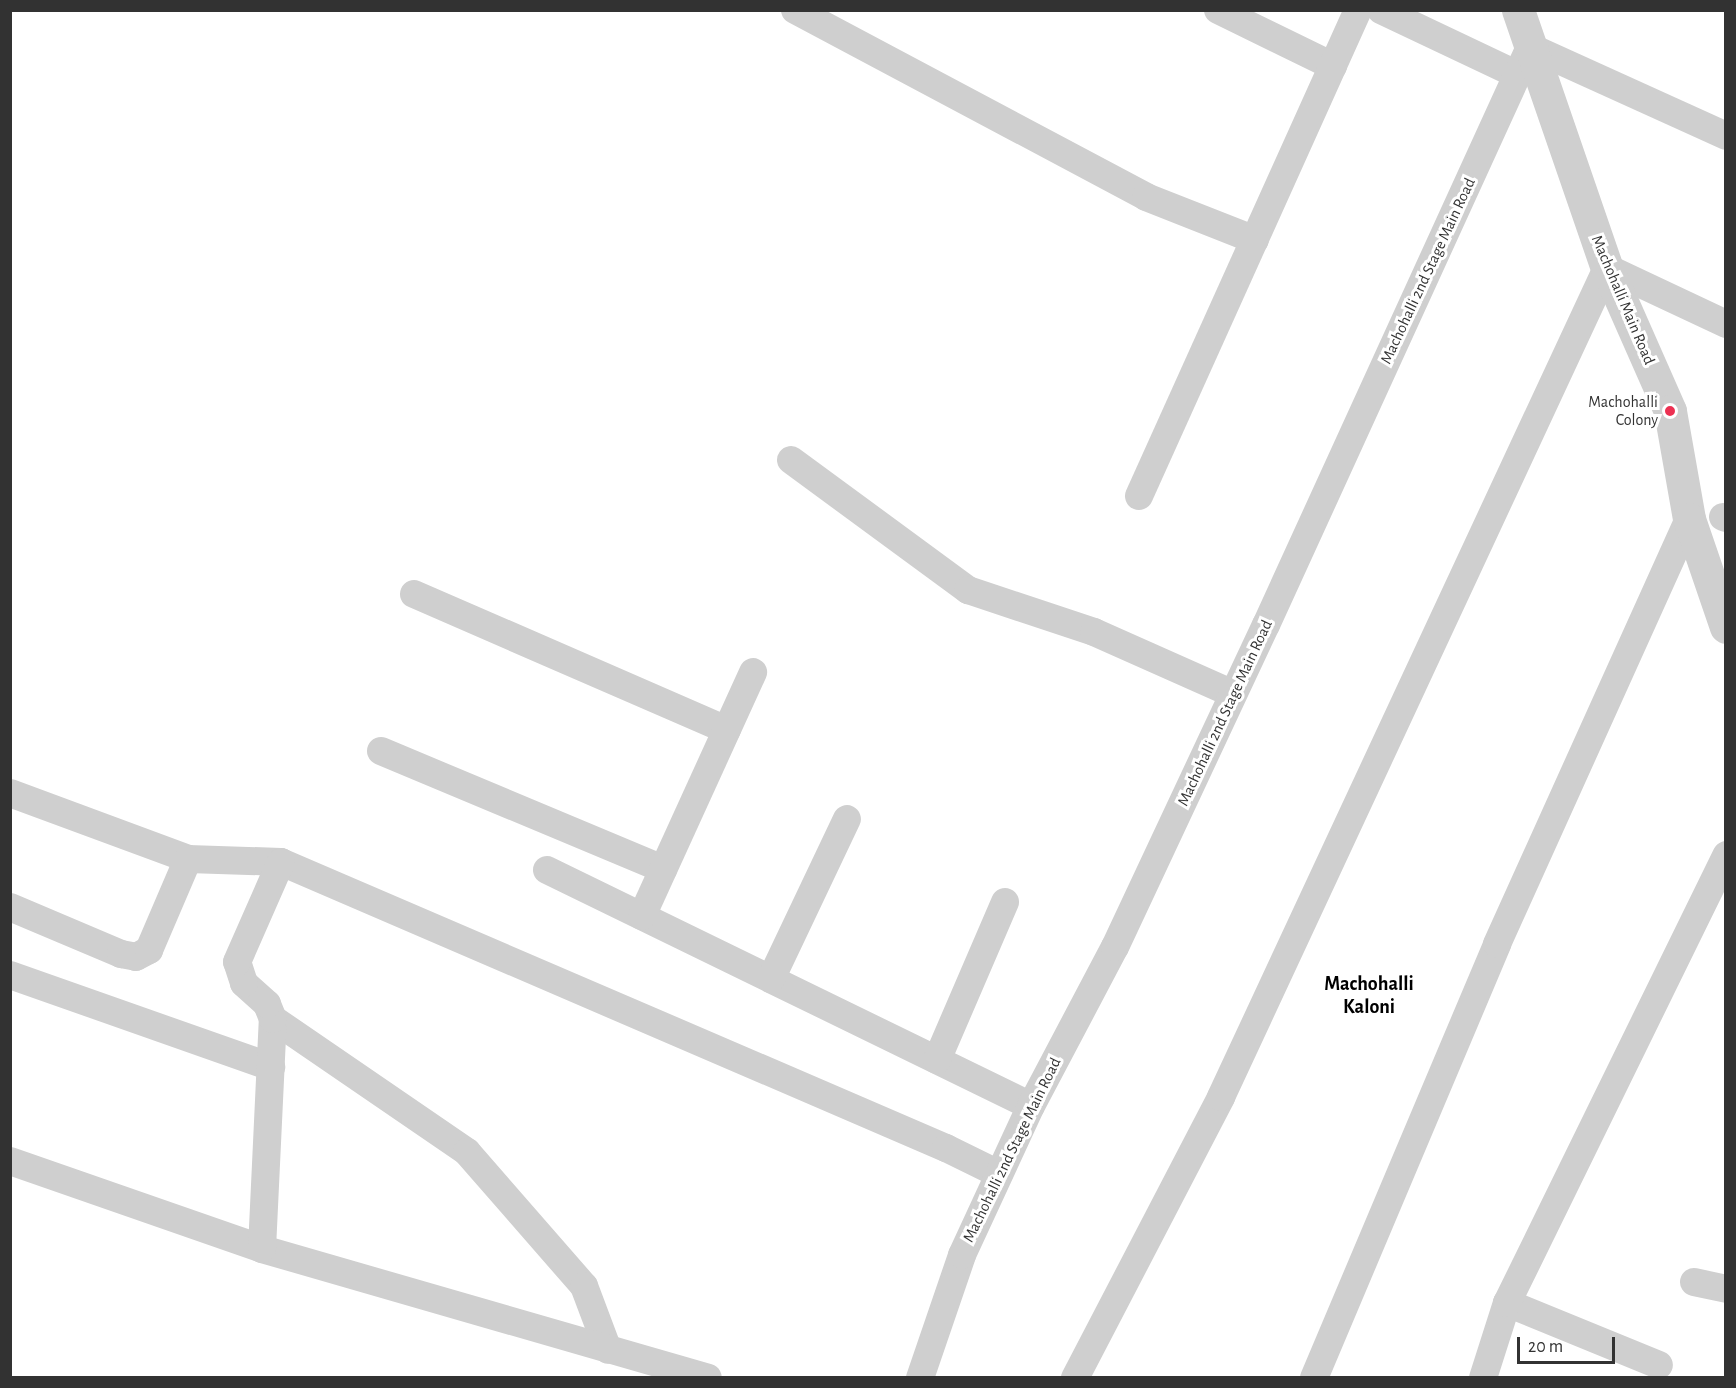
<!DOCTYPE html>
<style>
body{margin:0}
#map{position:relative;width:1736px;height:1388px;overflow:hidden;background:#fff;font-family:"Alegreya Sans",sans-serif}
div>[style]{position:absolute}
.minor>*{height:28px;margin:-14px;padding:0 14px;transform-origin:14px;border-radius:14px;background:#cfcfcf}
.tertiary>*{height:33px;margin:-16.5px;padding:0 16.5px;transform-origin:16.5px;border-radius:16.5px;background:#cfcfcf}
.dots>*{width:16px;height:16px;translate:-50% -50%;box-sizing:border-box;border:3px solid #fff;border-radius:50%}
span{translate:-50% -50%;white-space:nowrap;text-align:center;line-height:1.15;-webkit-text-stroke:6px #fff;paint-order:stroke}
.street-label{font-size:16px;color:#323232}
.poi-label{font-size:16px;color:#323232}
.right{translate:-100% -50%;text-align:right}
.quarter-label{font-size:20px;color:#000;font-weight:700}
.frame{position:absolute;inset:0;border:12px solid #323232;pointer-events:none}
.scale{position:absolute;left:1517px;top:1337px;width:98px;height:27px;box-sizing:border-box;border:3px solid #323232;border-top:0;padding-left:8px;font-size:18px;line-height:21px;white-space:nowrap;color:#323232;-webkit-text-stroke:4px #fff;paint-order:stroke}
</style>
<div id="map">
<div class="minor">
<i style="left:795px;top:10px;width:398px;rotate:28deg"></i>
<i style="left:1146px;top:197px;width:117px;rotate:21.5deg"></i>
<i style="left:1218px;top:10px;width:128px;rotate:26deg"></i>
<i style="left:1381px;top:10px;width:152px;rotate:25.4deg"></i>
<i style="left:791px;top:460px;width:220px;rotate:36.3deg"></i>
<i style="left:968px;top:590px;width:133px;rotate:18.4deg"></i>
<i style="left:1094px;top:632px;width:152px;rotate:24deg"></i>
<i style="left:1139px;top:496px;width:533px;rotate:-65.74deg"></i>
<i style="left:1723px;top:517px;width:3px;rotate:18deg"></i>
<i style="left:414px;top:594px;width:341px;rotate:23.5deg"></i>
<i style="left:381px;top:751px;width:306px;rotate:22.7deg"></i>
<i style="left:10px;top:793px;width:190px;rotate:20.3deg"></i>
<i style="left:188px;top:859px;width:93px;rotate:1.8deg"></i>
<i style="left:281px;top:862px;width:724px;rotate:23.27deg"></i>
<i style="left:946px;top:1148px;width:59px;rotate:26.1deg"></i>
<i style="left:547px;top:870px;width:538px;rotate:25.99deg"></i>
<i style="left:10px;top:907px;width:121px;rotate:22.9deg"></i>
<i style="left:121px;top:954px;width:15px;rotate:11deg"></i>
<i style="left:136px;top:957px;width:15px;rotate:-28deg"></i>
<i style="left:149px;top:950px;width:99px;rotate:-66.8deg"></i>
<i style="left:642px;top:916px;width:268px;rotate:-65.5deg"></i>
<i style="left:10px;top:975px;width:277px;rotate:19.4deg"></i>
<i style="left:771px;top:979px;width:177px;rotate:-64.6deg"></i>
<i style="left:273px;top:1019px;width:235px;rotate:34.4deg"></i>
<i style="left:467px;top:1152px;width:178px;rotate:48.9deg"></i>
<i style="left:584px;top:1286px;width:68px;rotate:69.4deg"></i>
<i style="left:937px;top:1060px;width:172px;rotate:-66.7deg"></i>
<i style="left:10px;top:1161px;width:267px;rotate:19.2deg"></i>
<i style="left:262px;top:1249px;width:464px;rotate:16.1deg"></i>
<i style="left:262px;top:1249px;width:230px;rotate:-87.3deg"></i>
<i style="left:273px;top:1019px;width:16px;rotate:-112deg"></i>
<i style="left:267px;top:1004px;width:31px;rotate:-138deg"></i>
<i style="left:244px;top:983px;width:22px;rotate:-108deg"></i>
<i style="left:237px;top:962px;width:109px;rotate:-66.3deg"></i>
<i style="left:1694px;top:1282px;width:33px;rotate:12deg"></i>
<i style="left:1507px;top:1303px;width:164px;rotate:22.2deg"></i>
<i style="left:920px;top:1378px;width:130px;rotate:-71.1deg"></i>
<i style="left:962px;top:1255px;width:164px;rotate:-65.2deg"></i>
<i style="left:1031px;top:1106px;width:180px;rotate:-62.2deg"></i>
<i style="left:1115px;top:947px;width:356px;rotate:-64.9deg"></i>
<i style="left:1266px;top:625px;width:635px;rotate:-65.45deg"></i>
<i style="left:1530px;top:47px;width:215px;rotate:24.4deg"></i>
<i style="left:1075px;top:1378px;width:317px;rotate:-62.5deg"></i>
<i style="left:1221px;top:1097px;width:914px;rotate:-65.03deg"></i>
<i style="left:1607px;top:268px;width:132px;rotate:25.2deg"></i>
<i style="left:1314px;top:1378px;width:471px;rotate:-67.1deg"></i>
<i style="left:1497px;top:944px;width:466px;rotate:-65.7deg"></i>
<i style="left:1483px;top:1378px;width:79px;rotate:-72.3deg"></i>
<i style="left:1507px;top:1303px;width:499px;rotate:-63.9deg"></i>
</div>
<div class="tertiary">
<i style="left:1518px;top:10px;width:273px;rotate:71deg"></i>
<i style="left:1607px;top:268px;width:156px;rotate:66.2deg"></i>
<i style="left:1670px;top:411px;width:110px;rotate:80deg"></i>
<i style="left:1689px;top:519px;width:114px;rotate:71.1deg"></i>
</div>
<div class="dots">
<i style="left:1670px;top:411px;background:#ec3152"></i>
</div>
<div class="street-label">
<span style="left:1428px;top:271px;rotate:-65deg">Machohalli 2nd Stage Main Road</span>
<span style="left:1623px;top:300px;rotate:67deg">Machohalli Main Road</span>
<span style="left:1225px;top:713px;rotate:-65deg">Machohalli 2nd Stage Main Road</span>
<span style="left:1012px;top:1150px;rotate:-64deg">Machohalli 2nd Stage Main Road</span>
</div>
<div class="poi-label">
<span class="right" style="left:1658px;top:411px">Machohalli<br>Colony</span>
</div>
<div class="quarter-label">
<span style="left:1369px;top:996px">Machohalli<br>Kaloni</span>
</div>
<div class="frame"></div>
<div class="scale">20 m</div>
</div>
